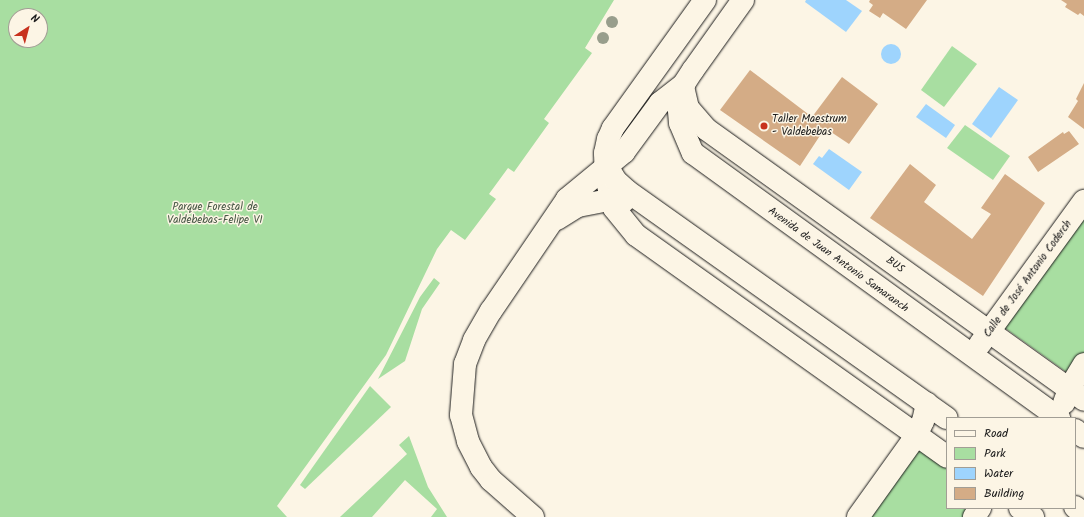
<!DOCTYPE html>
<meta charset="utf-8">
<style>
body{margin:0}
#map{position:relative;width:1084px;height:517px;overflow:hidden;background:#fcf5e5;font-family:Kalam,sans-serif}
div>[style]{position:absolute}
.green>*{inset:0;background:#a8dea1}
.water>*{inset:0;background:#9ed4fd}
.round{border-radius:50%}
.building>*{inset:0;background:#d4ac86}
.roads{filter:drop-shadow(0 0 1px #1c1c1c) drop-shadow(0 0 1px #1c1c1c)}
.minor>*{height:22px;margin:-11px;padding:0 11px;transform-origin:11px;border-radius:11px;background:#fcf5e5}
.trees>*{width:12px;height:12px;margin:-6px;border-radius:50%;background:#989e8c}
.dots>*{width:11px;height:11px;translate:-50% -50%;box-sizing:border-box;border:2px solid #fcf5e5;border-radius:50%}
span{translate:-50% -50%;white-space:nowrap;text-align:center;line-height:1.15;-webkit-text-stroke:3px #fcf5e5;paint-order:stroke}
.poi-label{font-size:11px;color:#1c1c1c}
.left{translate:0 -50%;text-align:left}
.park-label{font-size:11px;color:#465644}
.street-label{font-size:11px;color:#1c1c1c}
.legend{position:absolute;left:946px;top:417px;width:130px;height:92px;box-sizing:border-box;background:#fcf5e5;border:1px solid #a29e95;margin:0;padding:5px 7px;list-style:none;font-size:12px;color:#1c1c1c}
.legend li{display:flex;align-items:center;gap:8px;height:20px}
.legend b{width:20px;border:1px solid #a29e95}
.north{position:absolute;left:8px;top:8px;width:40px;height:40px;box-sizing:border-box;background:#fcf5e5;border:1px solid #a29e95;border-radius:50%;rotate:36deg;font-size:11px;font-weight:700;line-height:16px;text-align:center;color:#1c1c1c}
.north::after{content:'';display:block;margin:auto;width:14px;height:18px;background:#c8321e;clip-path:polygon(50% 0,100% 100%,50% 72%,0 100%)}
</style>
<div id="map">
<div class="green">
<i style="clip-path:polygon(evenodd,0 0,614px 0,585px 48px,592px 53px,544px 119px,549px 123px,514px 172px,508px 168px,489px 194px,496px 199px,465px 240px,451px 230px,437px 249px,386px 355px,277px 506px,287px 517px,0 517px,0 0,16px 16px,40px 16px,40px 40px,16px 40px,16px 16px)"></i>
<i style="clip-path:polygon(952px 46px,977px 64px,944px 107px,921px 90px)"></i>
<i style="clip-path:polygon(965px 125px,1010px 156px,993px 180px,947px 148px)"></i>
<i style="clip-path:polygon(1084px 212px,1084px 353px,1069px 374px,1002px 326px)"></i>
<i style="clip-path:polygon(434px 278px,440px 283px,422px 309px,405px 361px,378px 379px,420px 297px)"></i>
<i style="clip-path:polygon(370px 386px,391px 407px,305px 489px,300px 485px)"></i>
<i style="clip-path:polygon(409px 436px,428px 487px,447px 517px,431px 517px,437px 509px,405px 480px,372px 517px,340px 517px,407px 454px,399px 445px)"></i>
<i style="clip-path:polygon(919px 448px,947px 468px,947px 508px,976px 508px,970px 517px,869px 517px)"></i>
</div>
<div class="water">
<i style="clip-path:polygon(806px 0,846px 0,862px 11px,846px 32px,805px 2px)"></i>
<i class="round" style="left:881px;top:44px;width:20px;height:20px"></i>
<i style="clip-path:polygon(999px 87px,1018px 100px,991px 138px,972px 124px)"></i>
<i style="clip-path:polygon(926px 104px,955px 125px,946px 138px,916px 117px)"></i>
<i style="clip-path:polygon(829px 149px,862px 172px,849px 190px,813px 164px,819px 156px,822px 158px)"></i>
</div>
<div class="building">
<i style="clip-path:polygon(870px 0,927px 0,906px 29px,883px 13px,880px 18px,869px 11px,873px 5px,869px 2px)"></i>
<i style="clip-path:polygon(1061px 0,1084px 0,1084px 16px,1080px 13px,1078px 15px,1065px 7px,1067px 4px)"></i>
<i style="clip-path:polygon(750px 70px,812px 117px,842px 77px,878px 104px,849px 144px,825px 128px,800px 166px,720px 110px)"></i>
<i style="clip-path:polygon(1084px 83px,1084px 129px,1068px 117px,1078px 101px,1076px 99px)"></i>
<i style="clip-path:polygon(1069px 131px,1079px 144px,1038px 172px,1028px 157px,1063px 132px,1064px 134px)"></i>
<i style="clip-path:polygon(910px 164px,936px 185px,924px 202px,972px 239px,991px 214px,981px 208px,1005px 174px,1045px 203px,983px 296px,870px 218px)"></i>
</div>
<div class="roads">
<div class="minor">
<i style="left:705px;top:0;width:158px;rotate:125.7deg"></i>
<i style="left:613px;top:128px;width:12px;rotate:114deg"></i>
<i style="left:608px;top:139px;width:14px;rotate:102deg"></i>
<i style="left:605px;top:153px;width:25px;rotate:88deg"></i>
<i style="left:606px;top:178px;width:31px;rotate:75deg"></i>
<i style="left:614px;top:208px;width:35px;rotate:51deg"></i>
<i style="left:636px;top:235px;width:382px;rotate:35.5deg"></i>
<i style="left:743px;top:0;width:86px;rotate:125.5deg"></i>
<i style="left:693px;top:70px;width:17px;rotate:123deg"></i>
<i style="left:684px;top:84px;width:17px;rotate:111deg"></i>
<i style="left:678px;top:100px;width:23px;rotate:85deg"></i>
<i style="left:680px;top:123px;width:33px;rotate:67deg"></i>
<i style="left:693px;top:153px;width:452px;rotate:35.9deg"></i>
<i style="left:684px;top:91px;width:17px;rotate:77deg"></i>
<i style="left:688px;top:108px;width:28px;rotate:49deg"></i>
<i style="left:706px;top:129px;width:465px;rotate:35.6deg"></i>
<i style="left:607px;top:166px;width:17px;rotate:59deg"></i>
<i style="left:616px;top:181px;width:15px;rotate:42deg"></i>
<i style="left:627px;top:191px;width:392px;rotate:35.4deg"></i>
<i style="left:557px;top:219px;width:25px;rotate:-32deg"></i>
<i style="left:578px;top:206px;width:26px;rotate:-11deg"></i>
<i style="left:604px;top:201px;width:20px"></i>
<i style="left:980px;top:344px;width:177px;rotate:-54deg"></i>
<i style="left:1064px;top:403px;width:15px;rotate:-70deg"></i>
<i style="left:1069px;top:389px;width:29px;rotate:-59deg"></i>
<i style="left:1075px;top:430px;width:11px;rotate:38deg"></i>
<i style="left:1075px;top:507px;width:11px;rotate:38deg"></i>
<i style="left:1020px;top:508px;width:16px;rotate:35deg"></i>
<i style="left:533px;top:517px;width:56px;rotate:-138.6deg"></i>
<i style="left:491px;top:480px;width:16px;rotate:-128deg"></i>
<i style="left:481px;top:467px;width:29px;rotate:-117deg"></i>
<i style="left:468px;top:441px;width:27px;rotate:-105deg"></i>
<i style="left:461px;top:415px;width:51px;rotate:-85.5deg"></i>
<i style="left:465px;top:364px;width:26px;rotate:-69deg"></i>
<i style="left:474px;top:340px;width:34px;rotate:-60deg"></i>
<i style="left:491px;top:311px;width:135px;rotate:-55.8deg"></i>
<i style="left:567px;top:199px;width:74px;rotate:-39.5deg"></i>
<i style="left:624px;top:152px;width:61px;rotate:-53.7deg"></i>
<i style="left:660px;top:103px;width:31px;rotate:-38deg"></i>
<i style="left:858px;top:517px;width:100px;rotate:-54.4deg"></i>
<i style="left:916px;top:436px;width:17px;rotate:-65deg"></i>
<i style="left:923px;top:421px;width:18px;rotate:-77deg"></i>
<i style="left:974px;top:517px;width:11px;rotate:-56deg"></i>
</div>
</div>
<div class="trees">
<i style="left:612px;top:22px"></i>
<i style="left:603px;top:38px"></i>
</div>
<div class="dots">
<i style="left:764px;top:126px;background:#c8321e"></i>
</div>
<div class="poi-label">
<span class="left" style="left:772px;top:126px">Taller Maestrum<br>- Valdebebas</span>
</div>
<div class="park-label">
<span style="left:215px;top:214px">Parque Forestal de<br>Valdebebas-Felipe VI</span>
</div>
<div class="street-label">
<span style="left:838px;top:260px;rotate:36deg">Avenida de Juan Antonio Samaranch</span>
<span style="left:895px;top:265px;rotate:36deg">BUS</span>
<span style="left:1028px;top:279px;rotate:-54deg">Calle de José Antonio Coderch</span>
</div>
<ul class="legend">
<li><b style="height:5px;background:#fcf5e5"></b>Road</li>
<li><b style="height:11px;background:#a8dea1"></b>Park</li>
<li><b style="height:11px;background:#9ed4fd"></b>Water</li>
<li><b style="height:11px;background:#d4ac86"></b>Building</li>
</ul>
<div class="north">N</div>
</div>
